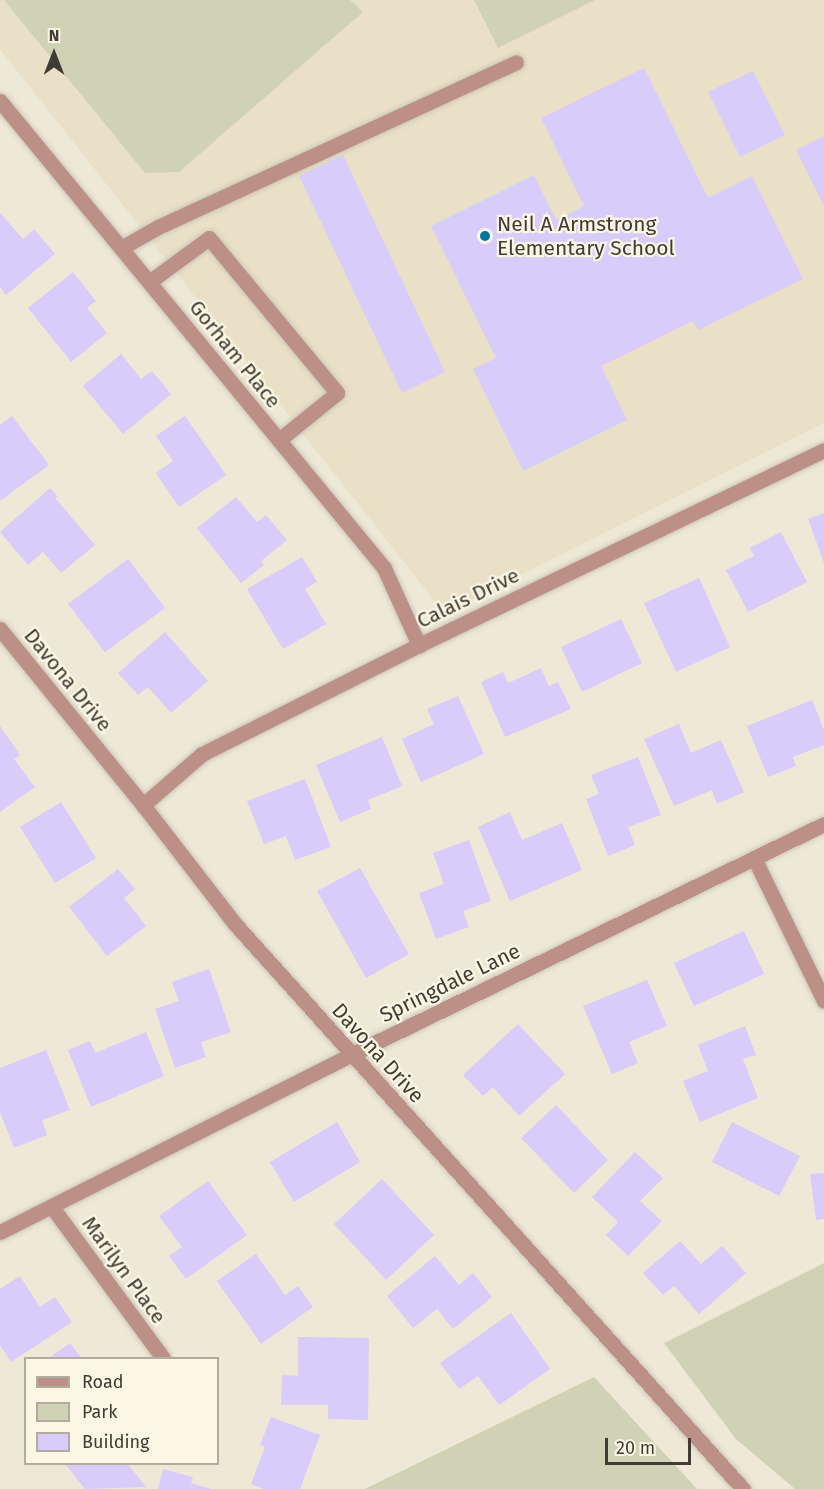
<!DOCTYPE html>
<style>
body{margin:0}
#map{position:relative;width:824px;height:1489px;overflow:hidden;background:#eee8d7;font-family:"Fira Sans",sans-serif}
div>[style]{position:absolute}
.built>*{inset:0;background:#e9e0c7}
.green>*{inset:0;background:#cfd2b4}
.building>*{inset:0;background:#d8ccfa}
.roads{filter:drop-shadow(0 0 2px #cbc6b7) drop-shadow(0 0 2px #cbc6b7)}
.minor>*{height:15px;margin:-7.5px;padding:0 7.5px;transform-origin:7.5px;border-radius:7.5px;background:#bc9087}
.dots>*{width:16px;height:16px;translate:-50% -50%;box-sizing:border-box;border:3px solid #fcf6e4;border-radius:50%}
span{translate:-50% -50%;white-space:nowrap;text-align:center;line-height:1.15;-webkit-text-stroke:4.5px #fcf6e4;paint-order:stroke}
.poi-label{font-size:21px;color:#3e3c35}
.left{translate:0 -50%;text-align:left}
.street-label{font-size:21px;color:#3e3c35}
.legend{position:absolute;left:24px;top:1357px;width:195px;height:108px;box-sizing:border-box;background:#fcf6e4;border:2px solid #b0ac9e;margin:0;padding:8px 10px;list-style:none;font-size:18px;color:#3e3c35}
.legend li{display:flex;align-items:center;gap:12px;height:30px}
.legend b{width:30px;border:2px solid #b0ac9e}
.north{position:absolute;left:24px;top:24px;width:60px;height:60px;-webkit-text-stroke:4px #fcf6e4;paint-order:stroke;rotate:0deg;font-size:16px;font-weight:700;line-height:24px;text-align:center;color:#3e3c35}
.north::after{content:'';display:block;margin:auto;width:21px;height:27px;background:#3e3c35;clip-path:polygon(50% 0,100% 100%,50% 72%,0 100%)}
.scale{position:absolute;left:605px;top:1438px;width:86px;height:27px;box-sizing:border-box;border:3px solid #3e3c35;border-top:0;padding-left:8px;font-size:18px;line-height:21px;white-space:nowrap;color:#3e3c35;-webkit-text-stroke:4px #fcf6e4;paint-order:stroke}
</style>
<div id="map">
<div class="built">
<i style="clip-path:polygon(0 0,824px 0,824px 423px,444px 613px,0 49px)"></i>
</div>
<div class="green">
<i style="clip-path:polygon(4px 0,350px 0,363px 12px,179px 172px,145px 173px)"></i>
<i style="clip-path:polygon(474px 0,595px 0,498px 48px)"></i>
<i style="clip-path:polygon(824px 1263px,824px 1489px,795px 1489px,736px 1439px,664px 1343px)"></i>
<i style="clip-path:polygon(594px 1377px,697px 1489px,365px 1489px)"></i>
</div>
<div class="building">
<i style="clip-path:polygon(644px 68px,708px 198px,752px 176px,803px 279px,698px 330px,693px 321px,601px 366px,627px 420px,523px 471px,473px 369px,496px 358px,431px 226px,534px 175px,556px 220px,584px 206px,541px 118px)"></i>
<i style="clip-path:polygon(753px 71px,785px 135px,740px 157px,708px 92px)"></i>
<i style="clip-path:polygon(824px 136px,824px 206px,796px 150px)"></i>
<i style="clip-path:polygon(343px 155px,445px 372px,402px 393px,299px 176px)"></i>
<i style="clip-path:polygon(0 213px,23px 239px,34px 229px,55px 254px,6px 295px,0 287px)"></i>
<i style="clip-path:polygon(73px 272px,96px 301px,87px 308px,107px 333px,71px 362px,28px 308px)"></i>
<i style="clip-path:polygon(121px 354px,141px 379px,152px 371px,171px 394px,123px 434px,83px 386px)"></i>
<i style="clip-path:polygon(12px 416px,49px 465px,0 501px,0 425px)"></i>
<i style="clip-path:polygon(185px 416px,226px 475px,179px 507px,156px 473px,173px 461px,156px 436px)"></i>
<i style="clip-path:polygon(50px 488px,58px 497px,55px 498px,95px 545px,61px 573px,43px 552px,28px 565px,0 532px)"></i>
<i style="clip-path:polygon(236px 497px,257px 522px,266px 515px,287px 540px,261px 561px,264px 565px,241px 583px,197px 528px)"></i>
<i style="clip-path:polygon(824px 513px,824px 563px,808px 519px)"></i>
<i style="clip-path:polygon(781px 532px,807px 582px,748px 612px,726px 570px,754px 556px,750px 548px)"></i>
<i style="clip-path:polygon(302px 557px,317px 582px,305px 589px,326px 624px,283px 649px,247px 589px)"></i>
<i style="clip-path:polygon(128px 559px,165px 608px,105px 652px,68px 604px)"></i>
<i style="clip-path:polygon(699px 578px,730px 647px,676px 672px,644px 603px)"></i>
<i style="clip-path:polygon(621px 619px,642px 663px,582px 692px,561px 647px)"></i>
<i style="clip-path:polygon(165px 632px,208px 681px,171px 713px,148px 687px,138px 695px,118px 673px)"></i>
<i style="clip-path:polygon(541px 668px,549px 686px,558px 682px,571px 709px,505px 737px,481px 682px,503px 672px,508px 683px)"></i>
<i style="clip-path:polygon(458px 696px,484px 754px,421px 782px,402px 739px,434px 724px,427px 709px)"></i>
<i style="clip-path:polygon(812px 700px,824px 730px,824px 745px,793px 757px,796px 766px,768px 777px,747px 726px)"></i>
<i style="clip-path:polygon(679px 724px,691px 753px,721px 740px,744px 792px,717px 804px,712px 790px,674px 806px,644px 739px)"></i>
<i style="clip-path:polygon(0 726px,20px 755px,14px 759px,35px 787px,0 812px)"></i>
<i style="clip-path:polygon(382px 737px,402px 786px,368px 800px,371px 809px,340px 822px,316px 765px)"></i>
<i style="clip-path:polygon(638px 757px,661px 815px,628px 827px,635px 845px,608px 856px,586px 799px,599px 794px,591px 775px)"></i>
<i style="clip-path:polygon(305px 779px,331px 847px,295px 860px,286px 836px,264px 844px,247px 801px)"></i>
<i style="clip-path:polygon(61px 802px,96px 858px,55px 883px,20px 827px)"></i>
<i style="clip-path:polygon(510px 812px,522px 840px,562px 823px,582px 870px,510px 901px,478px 827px)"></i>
<i style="clip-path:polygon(469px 840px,491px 901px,463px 911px,469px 927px,436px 939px,419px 893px,444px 884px,433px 853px)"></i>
<i style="clip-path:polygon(360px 868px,409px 954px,366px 978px,317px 891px)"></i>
<i style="clip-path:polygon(118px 869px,135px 889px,124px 898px,146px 926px,107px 956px,69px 907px)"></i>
<i style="clip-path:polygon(744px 931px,764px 974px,694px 1006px,674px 963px)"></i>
<i style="clip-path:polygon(209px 969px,231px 1032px,201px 1042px,206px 1057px,175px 1068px,155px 1009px,179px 1001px,172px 982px)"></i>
<i style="clip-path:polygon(647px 980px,667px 1026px,629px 1042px,638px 1063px,612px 1074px,583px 1006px)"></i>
<i style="clip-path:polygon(518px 1024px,565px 1074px,519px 1116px,493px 1087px,483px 1096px,463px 1075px)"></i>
<i style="clip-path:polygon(745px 1026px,756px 1055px,743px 1059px,758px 1098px,700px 1122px,683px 1081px,708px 1071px,698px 1045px)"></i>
<i style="clip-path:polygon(146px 1032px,164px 1076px,91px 1107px,68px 1050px,90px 1041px,95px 1053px)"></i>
<i style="clip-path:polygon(46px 1050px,70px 1110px,42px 1120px,47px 1135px,14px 1148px,0 1112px,0 1068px)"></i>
<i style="clip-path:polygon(556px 1105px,608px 1160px,574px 1193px,521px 1138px)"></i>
<i style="clip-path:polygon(337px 1122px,360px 1162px,294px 1202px,270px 1162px)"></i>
<i style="clip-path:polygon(732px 1122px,800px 1156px,779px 1196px,712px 1162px)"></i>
<i style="clip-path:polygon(635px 1152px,663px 1178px,640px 1201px,662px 1221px,628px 1256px,606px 1235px,618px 1222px,592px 1197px)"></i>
<i style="clip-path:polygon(824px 1173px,824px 1219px,816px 1220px,810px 1174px)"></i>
<i style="clip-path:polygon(382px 1179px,434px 1235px,386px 1280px,334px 1224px)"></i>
<i style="clip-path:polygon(208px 1181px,247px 1235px,186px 1279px,169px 1256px,182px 1247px,159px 1216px)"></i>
<i style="clip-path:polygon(680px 1241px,701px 1264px,722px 1246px,746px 1273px,699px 1314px,674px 1286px,663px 1295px,643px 1273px)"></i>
<i style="clip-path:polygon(256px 1254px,285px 1295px,298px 1286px,313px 1307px,261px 1344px,217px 1281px)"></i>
<i style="clip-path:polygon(435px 1256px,459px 1285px,473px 1273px,492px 1297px,453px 1329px,437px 1309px,413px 1328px,387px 1296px)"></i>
<i style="clip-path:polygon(20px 1276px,40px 1307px,55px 1297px,72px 1322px,11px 1362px,0 1345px,0 1289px)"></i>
<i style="clip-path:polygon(511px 1313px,550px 1369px,499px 1405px,478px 1376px,459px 1389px,440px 1363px)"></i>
<i style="clip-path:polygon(298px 1337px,369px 1338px,368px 1420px,328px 1419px,328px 1405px,281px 1405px,282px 1375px,298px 1376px)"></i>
<i style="clip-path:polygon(70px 1343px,81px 1358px,49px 1358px)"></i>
<i style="clip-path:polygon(271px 1417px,320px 1435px,300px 1489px,264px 1489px,251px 1484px,265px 1447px,260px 1445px)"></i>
<i style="clip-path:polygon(65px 1464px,128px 1464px,146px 1487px,85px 1489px)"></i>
<i style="clip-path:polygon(163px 1469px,193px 1477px,191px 1483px,211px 1489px,158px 1489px)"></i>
</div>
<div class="roads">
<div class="minor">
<i style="left:0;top:101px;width:605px;rotate:50.57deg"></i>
<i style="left:384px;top:568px;width:85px;rotate:65.6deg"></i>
<i style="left:121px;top:248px;width:43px;rotate:-29.6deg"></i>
<i style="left:158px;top:227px;width:394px;rotate:-24.7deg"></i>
<i style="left:149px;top:282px;width:74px;rotate:-36.3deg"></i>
<i style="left:209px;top:238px;width:201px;rotate:50.4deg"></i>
<i style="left:337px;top:393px;width:75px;rotate:141deg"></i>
<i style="left:0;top:629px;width:227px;rotate:50.9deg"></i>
<i style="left:143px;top:805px;width:150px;rotate:52.3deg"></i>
<i style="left:235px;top:924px;width:760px;rotate:48.04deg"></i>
<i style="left:143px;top:805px;width:78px;rotate:-40.8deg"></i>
<i style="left:202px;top:754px;width:243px;rotate:-26.7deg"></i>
<i style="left:419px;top:645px;width:449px;rotate:-25.7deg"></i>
<i style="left:754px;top:858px;width:159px;rotate:63.9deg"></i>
<i style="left:52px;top:1207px;width:187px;rotate:53.7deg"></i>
<i style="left:0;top:1232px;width:392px;rotate:-26.8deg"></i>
<i style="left:350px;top:1055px;width:527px;rotate:-25.98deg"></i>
</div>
</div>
<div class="dots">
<i style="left:485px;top:236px;background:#03749e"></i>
</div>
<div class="poi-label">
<span class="left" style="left:497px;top:236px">Neil A Armstrong<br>Elementary School</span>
</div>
<div class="street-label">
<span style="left:235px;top:354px;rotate:51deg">Gorham Place</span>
<span style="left:468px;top:598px;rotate:-26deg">Calais Drive</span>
<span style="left:68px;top:680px;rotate:51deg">Davona Drive</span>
<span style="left:450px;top:983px;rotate:-26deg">Springdale Lane</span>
<span style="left:378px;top:1053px;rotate:48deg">Davona Drive</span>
<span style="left:124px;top:1270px;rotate:54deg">Marilyn Place</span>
</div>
<ul class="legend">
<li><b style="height:8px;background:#bc9087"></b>Road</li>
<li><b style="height:16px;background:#cfd2b4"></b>Park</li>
<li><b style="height:16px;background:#d8ccfa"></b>Building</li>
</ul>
<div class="north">N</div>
<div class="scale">20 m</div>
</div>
